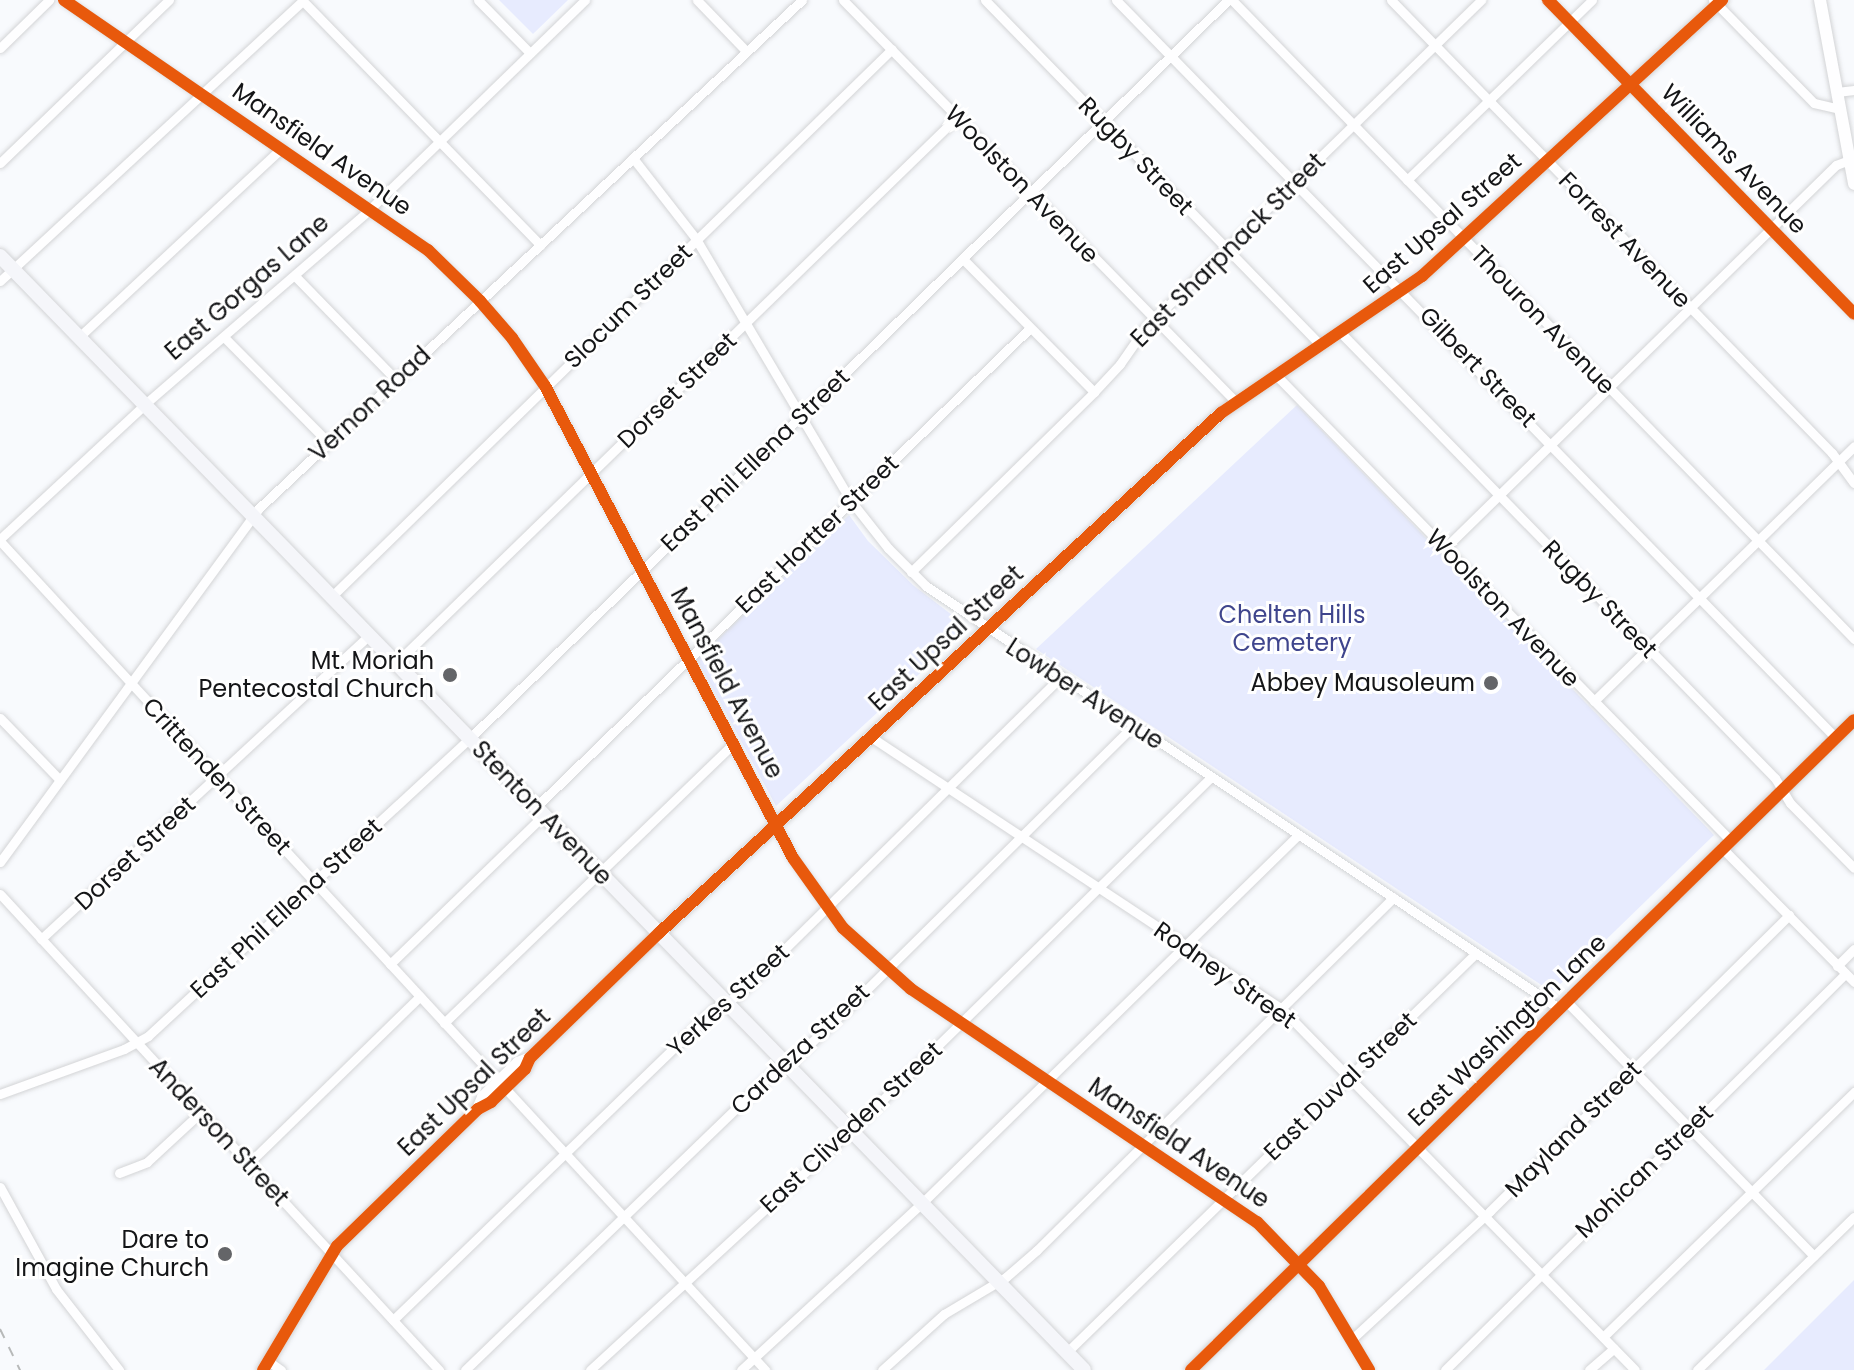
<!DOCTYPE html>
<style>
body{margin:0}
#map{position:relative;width:1854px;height:1370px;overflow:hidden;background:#f8fafd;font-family:Poppins,sans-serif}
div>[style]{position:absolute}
.green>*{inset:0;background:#e7ebfe}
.roads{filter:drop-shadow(0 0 2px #d3d4d6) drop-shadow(0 0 2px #d3d4d6)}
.street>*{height:9px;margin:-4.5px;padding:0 4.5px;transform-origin:4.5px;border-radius:4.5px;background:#fefeff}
.secondary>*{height:12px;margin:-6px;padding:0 6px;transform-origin:6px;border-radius:6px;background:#fefeff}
.primary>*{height:14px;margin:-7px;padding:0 7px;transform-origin:7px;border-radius:7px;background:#f5f6fa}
.rail>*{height:2px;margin-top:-1px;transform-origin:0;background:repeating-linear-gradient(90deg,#b7b9b9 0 10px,transparent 0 20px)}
.cycleway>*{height:12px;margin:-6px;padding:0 6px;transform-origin:6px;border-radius:6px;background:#e8590c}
.dots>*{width:22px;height:22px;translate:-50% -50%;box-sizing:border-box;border:4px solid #fff;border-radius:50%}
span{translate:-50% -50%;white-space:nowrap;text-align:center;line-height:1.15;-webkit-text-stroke:6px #fff;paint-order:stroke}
.street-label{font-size:24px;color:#141517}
.park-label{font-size:24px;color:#3f458d}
.poi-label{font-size:24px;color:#141517}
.right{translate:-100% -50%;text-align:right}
</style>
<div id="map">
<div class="green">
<i style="clip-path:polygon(499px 0,568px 0,533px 34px)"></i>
<i style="clip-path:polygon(1297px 405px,1714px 835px,1552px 992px,1036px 649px)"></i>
<i style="clip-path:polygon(849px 515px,868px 541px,913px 585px,969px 628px,776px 806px,697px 659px)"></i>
<i style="clip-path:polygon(1854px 1280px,1854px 1370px,1764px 1370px)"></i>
</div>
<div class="roads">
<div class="street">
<i style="left:64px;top:0;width:442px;rotate:34.5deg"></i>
<i style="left:428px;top:250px;width:73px;rotate:44.4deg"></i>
<i style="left:480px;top:301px;width:49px;rotate:49.1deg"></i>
<i style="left:512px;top:338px;width:58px;rotate:55.5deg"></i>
<i style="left:545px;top:386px;width:533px;rotate:62.28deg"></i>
<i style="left:793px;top:858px;width:86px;rotate:54.5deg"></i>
<i style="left:843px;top:928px;width:91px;rotate:41.9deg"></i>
<i style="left:911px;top:989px;width:417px;rotate:34deg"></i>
<i style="left:1257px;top:1222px;width:89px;rotate:45.9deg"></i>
<i style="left:1319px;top:1286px;width:98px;rotate:59.2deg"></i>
<i style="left:302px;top:0;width:342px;rotate:45.8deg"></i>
<i style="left:478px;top:0;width:74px;rotate:45.5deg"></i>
<i style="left:697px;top:0;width:71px;rotate:46.1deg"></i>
<i style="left:843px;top:0;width:561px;rotate:45.65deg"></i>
<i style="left:985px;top:0;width:482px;rotate:45.8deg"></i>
<i style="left:1116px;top:0;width:1031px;rotate:45.71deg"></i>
<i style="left:1232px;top:0;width:892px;rotate:45.77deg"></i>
<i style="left:1391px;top:0;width:632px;rotate:45.77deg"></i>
<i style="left:1832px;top:453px;width:37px;rotate:54deg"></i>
<i style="left:1548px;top:0;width:438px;rotate:45.7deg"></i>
<i style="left:1713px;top:0;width:144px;rotate:45.6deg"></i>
<i style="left:1814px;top:103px;width:27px;rotate:13deg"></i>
<i style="left:0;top:48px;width:69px;rotate:-44.4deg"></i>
<i style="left:1837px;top:92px;width:17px;rotate:-7deg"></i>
<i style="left:633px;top:158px;width:103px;rotate:52.1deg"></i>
<i style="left:696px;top:239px;width:304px;rotate:59.4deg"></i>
<i style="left:851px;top:501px;width:60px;rotate:51.8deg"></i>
<i style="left:888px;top:548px;width:54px;rotate:45deg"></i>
<i style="left:926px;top:586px;width:762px;rotate:33.71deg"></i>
<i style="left:0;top:163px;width:235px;rotate:-44deg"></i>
<i style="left:1407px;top:180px;width:258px;rotate:-44.2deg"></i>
<i style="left:963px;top:259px;width:187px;rotate:45.4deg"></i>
<i style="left:295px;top:276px;width:144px;rotate:45.8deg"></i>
<i style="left:0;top:281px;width:413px;rotate:-42.8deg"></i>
<i style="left:1341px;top:333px;width:622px;rotate:45.72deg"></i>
<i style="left:1775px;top:778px;width:29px;rotate:59deg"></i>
<i style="left:1790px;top:803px;width:91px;rotate:45.4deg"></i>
<i style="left:79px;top:337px;width:277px;rotate:-43deg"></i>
<i style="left:225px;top:338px;width:146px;rotate:45.3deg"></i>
<i style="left:1276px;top:375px;width:651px;rotate:45.68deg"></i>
<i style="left:0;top:539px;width:197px;rotate:-42.9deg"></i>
<i style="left:144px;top:405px;width:299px;rotate:-40.9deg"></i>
<i style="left:370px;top:209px;width:300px;rotate:-44.2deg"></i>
<i style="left:0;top:541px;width:736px;rotate:47.31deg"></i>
<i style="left:1445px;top:548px;width:547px;rotate:-44.41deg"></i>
<i style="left:1836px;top:165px;width:19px;rotate:-21deg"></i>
<i style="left:911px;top:572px;width:257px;rotate:-44.5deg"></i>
<i style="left:1094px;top:392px;width:38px;rotate:-47deg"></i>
<i style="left:1120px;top:364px;width:44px;rotate:-55.2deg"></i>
<i style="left:1145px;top:328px;width:470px;rotate:-44.3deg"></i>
<i style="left:331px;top:597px;width:784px;rotate:-44.33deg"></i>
<i style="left:396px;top:663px;width:783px;rotate:-44.22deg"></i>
<i style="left:1594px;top:701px;width:364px;rotate:-44.4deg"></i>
<i style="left:0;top:718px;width:86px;rotate:45.9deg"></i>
<i style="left:871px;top:737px;width:491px;rotate:33.5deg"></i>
<i style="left:1281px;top:1008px;width:506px;rotate:45.64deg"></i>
<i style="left:536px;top:807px;width:688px;rotate:-44.12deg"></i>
<i style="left:1723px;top:849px;width:187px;rotate:45.4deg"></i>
<i style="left:0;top:862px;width:437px;rotate:-53.8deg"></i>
<i style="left:258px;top:509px;width:745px;rotate:-43.1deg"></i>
<i style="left:0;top:894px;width:648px;rotate:47.32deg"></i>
<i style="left:41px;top:939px;width:447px;rotate:-42.8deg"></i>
<i style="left:390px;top:964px;width:214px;rotate:-44.1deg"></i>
<i style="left:1837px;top:966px;width:24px;rotate:-45deg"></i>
<i style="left:1567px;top:1002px;width:354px;rotate:45.8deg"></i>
<i style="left:444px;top:1023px;width:402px;rotate:-44deg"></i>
<i style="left:505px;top:1088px;width:384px;rotate:47.3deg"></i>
<i style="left:0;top:1094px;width:132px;rotate:-19.9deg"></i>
<i style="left:124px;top:1049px;width:27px;rotate:-28deg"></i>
<i style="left:148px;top:1036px;width:439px;rotate:-42.8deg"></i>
<i style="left:470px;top:738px;width:1058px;rotate:-44.23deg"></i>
<i style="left:248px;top:1164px;width:240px;rotate:-44.3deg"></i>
<i style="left:119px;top:1173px;width:30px;rotate:-21deg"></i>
<i style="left:147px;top:1162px;width:74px;rotate:-42.8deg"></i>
<i style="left:0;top:1187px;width:116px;rotate:61.2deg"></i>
<i style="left:56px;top:1289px;width:103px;rotate:52.1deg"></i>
<i style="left:393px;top:1320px;width:448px;rotate:-44.1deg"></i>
<i style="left:715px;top:1008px;width:26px;rotate:-29deg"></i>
<i style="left:738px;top:995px;width:452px;rotate:-44.6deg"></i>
<i style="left:1603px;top:1337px;width:351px;rotate:-44.3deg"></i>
<i style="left:1353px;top:1338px;width:187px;rotate:-42.8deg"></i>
<i style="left:1490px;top:1211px;width:421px;rotate:-44.7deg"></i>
<i style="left:1067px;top:1352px;width:570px;rotate:-44.29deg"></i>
<i style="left:268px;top:1361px;width:16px;rotate:35deg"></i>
<i style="left:465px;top:1370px;width:434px;rotate:-44deg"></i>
<i style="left:777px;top:1069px;width:22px;rotate:-32deg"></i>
<i style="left:796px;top:1057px;width:79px;rotate:-43.5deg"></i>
<i style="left:853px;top:1003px;width:394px;rotate:-44.7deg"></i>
<i style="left:590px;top:1370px;width:368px;rotate:-42.6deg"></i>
<i style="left:861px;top:1121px;width:491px;rotate:-44.5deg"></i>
<i style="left:741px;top:1370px;width:246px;rotate:-42.7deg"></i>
<i style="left:922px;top:1203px;width:526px;rotate:-44.38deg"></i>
<i style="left:882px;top:1370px;width:84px;rotate:-42.1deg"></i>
<i style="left:944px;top:1314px;width:72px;rotate:-30.8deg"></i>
<i style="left:1006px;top:1277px;width:41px;rotate:-41.1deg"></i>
<i style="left:1037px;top:1250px;width:501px;rotate:-44.68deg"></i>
<i style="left:1445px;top:1370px;width:563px;rotate:-44.71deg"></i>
<i style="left:1589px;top:1370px;width:33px;rotate:-41deg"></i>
<i style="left:1697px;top:1370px;width:219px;rotate:-44.3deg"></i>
</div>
<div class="secondary">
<i style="left:1820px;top:0;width:187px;rotate:79.5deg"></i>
<i style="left:478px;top:1109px;width:13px;rotate:-67deg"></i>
<i style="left:483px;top:1097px;width:49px;rotate:-44.2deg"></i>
<i style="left:518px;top:1063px;width:13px;rotate:-23deg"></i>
<i style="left:263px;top:1370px;width:144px;rotate:-59.2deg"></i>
<i style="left:337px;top:1246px;width:197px;rotate:-44.2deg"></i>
<i style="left:478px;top:1109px;width:15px;rotate:-28deg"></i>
<i style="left:491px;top:1102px;width:47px;rotate:-44.1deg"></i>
<i style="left:525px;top:1069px;width:12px;rotate:-66deg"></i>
<i style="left:530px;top:1058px;width:180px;rotate:-44.1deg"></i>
<i style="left:659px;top:933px;width:766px;rotate:-42.78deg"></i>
<i style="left:1221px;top:413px;width:243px;rotate:-34.3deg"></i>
<i style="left:1422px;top:276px;width:408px;rotate:-42.6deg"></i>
<i style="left:1191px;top:1370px;width:928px;rotate:-44.43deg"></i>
</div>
<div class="primary">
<i style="left:0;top:256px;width:1554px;rotate:45.78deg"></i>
</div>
</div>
<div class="rail">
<i style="left:0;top:1329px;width:46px;rotate:64deg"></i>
</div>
<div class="cycleway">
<i style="left:64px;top:0;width:442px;rotate:34.5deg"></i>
<i style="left:428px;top:250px;width:73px;rotate:44.4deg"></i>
<i style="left:480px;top:301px;width:49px;rotate:49.1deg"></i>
<i style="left:512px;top:338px;width:58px;rotate:55.5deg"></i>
<i style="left:545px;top:386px;width:533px;rotate:62.28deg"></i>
<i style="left:793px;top:858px;width:86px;rotate:54.5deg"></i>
<i style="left:843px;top:928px;width:91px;rotate:41.9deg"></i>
<i style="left:911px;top:989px;width:417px;rotate:34deg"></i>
<i style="left:1257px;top:1222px;width:89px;rotate:45.9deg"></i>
<i style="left:1319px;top:1286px;width:98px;rotate:59.2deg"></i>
<i style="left:1548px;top:0;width:438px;rotate:45.7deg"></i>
<i style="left:263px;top:1370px;width:144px;rotate:-59.2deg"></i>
<i style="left:337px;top:1246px;width:197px;rotate:-44.2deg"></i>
<i style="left:478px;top:1109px;width:15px;rotate:-28deg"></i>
<i style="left:491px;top:1102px;width:47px;rotate:-44.1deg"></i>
<i style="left:525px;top:1069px;width:12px;rotate:-66deg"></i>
<i style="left:530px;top:1058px;width:180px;rotate:-44.1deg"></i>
<i style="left:659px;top:933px;width:766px;rotate:-42.78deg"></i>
<i style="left:1221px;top:413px;width:243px;rotate:-34.3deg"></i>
<i style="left:1422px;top:276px;width:408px;rotate:-42.6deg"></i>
<i style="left:1191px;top:1370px;width:928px;rotate:-44.43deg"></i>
</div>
<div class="dots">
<i style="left:450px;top:675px;background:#646568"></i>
<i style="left:1491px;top:683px;background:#646568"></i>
<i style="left:225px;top:1254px;background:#646568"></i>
</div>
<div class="street-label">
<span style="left:322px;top:149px;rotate:35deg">Mansfield Avenue</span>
<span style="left:1136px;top:156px;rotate:46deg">Rugby Street</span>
<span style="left:1734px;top:159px;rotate:46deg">Williams Avenue</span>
<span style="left:1022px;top:184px;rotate:46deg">Woolston Avenue</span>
<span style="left:1442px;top:223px;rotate:-41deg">East Upsal Street</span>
<span style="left:1625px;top:240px;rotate:46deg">Forrest Avenue</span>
<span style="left:1228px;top:250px;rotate:-45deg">East Sharpnack Street</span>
<span style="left:247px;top:287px;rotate:-41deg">East Gorgas Lane</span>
<span style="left:628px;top:306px;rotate:-44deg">Slocum Street</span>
<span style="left:1543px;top:320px;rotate:46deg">Thouron Avenue</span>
<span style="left:1478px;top:367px;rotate:46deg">Gilbert Street</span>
<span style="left:677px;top:390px;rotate:-44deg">Dorset Street</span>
<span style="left:370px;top:404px;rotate:-43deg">Vernon Road</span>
<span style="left:755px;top:460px;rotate:-44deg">East Phil Ellena Street</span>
<span style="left:817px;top:534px;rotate:-44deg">East Hortter Street</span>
<span style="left:1600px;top:599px;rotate:46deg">Rugby Street</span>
<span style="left:1503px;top:608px;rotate:46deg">Woolston Avenue</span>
<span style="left:946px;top:638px;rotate:-43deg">East Upsal Street</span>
<span style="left:727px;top:683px;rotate:62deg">Mansfield Avenue</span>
<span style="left:1085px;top:694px;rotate:33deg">Lowber Avenue</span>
<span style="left:217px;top:776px;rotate:47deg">Crittenden Street</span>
<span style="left:542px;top:813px;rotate:46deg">Stenton Avenue</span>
<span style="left:135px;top:853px;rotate:-43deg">Dorset Street</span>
<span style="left:286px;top:908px;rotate:-43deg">East Phil Ellena Street</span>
<span style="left:1225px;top:975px;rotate:35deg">Rodney Street</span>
<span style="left:728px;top:1000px;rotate:-42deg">Yerkes Street</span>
<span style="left:1507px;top:1030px;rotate:-44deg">East Washington Lane</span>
<span style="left:800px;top:1049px;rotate:-43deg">Cardeza Street</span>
<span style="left:474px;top:1082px;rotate:-44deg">East Upsal Street</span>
<span style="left:1340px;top:1086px;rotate:-44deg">East Duval Street</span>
<span style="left:851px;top:1127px;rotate:-43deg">East Cliveden Street</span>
<span style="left:1573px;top:1129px;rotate:-45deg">Mayland Street</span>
<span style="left:219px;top:1132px;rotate:47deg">Anderson Street</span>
<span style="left:1179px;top:1143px;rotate:34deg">Mansfield Avenue</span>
<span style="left:1644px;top:1171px;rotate:-44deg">Mohican Street</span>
</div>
<div class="park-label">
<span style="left:1292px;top:629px">Chelten Hills<br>Cemetery</span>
</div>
<div class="poi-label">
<span class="right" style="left:434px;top:675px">Mt. Moriah<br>Pentecostal Church</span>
<span class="right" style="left:1475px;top:683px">Abbey Mausoleum</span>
<span class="right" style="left:209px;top:1254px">Dare to<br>Imagine Church</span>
</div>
</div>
